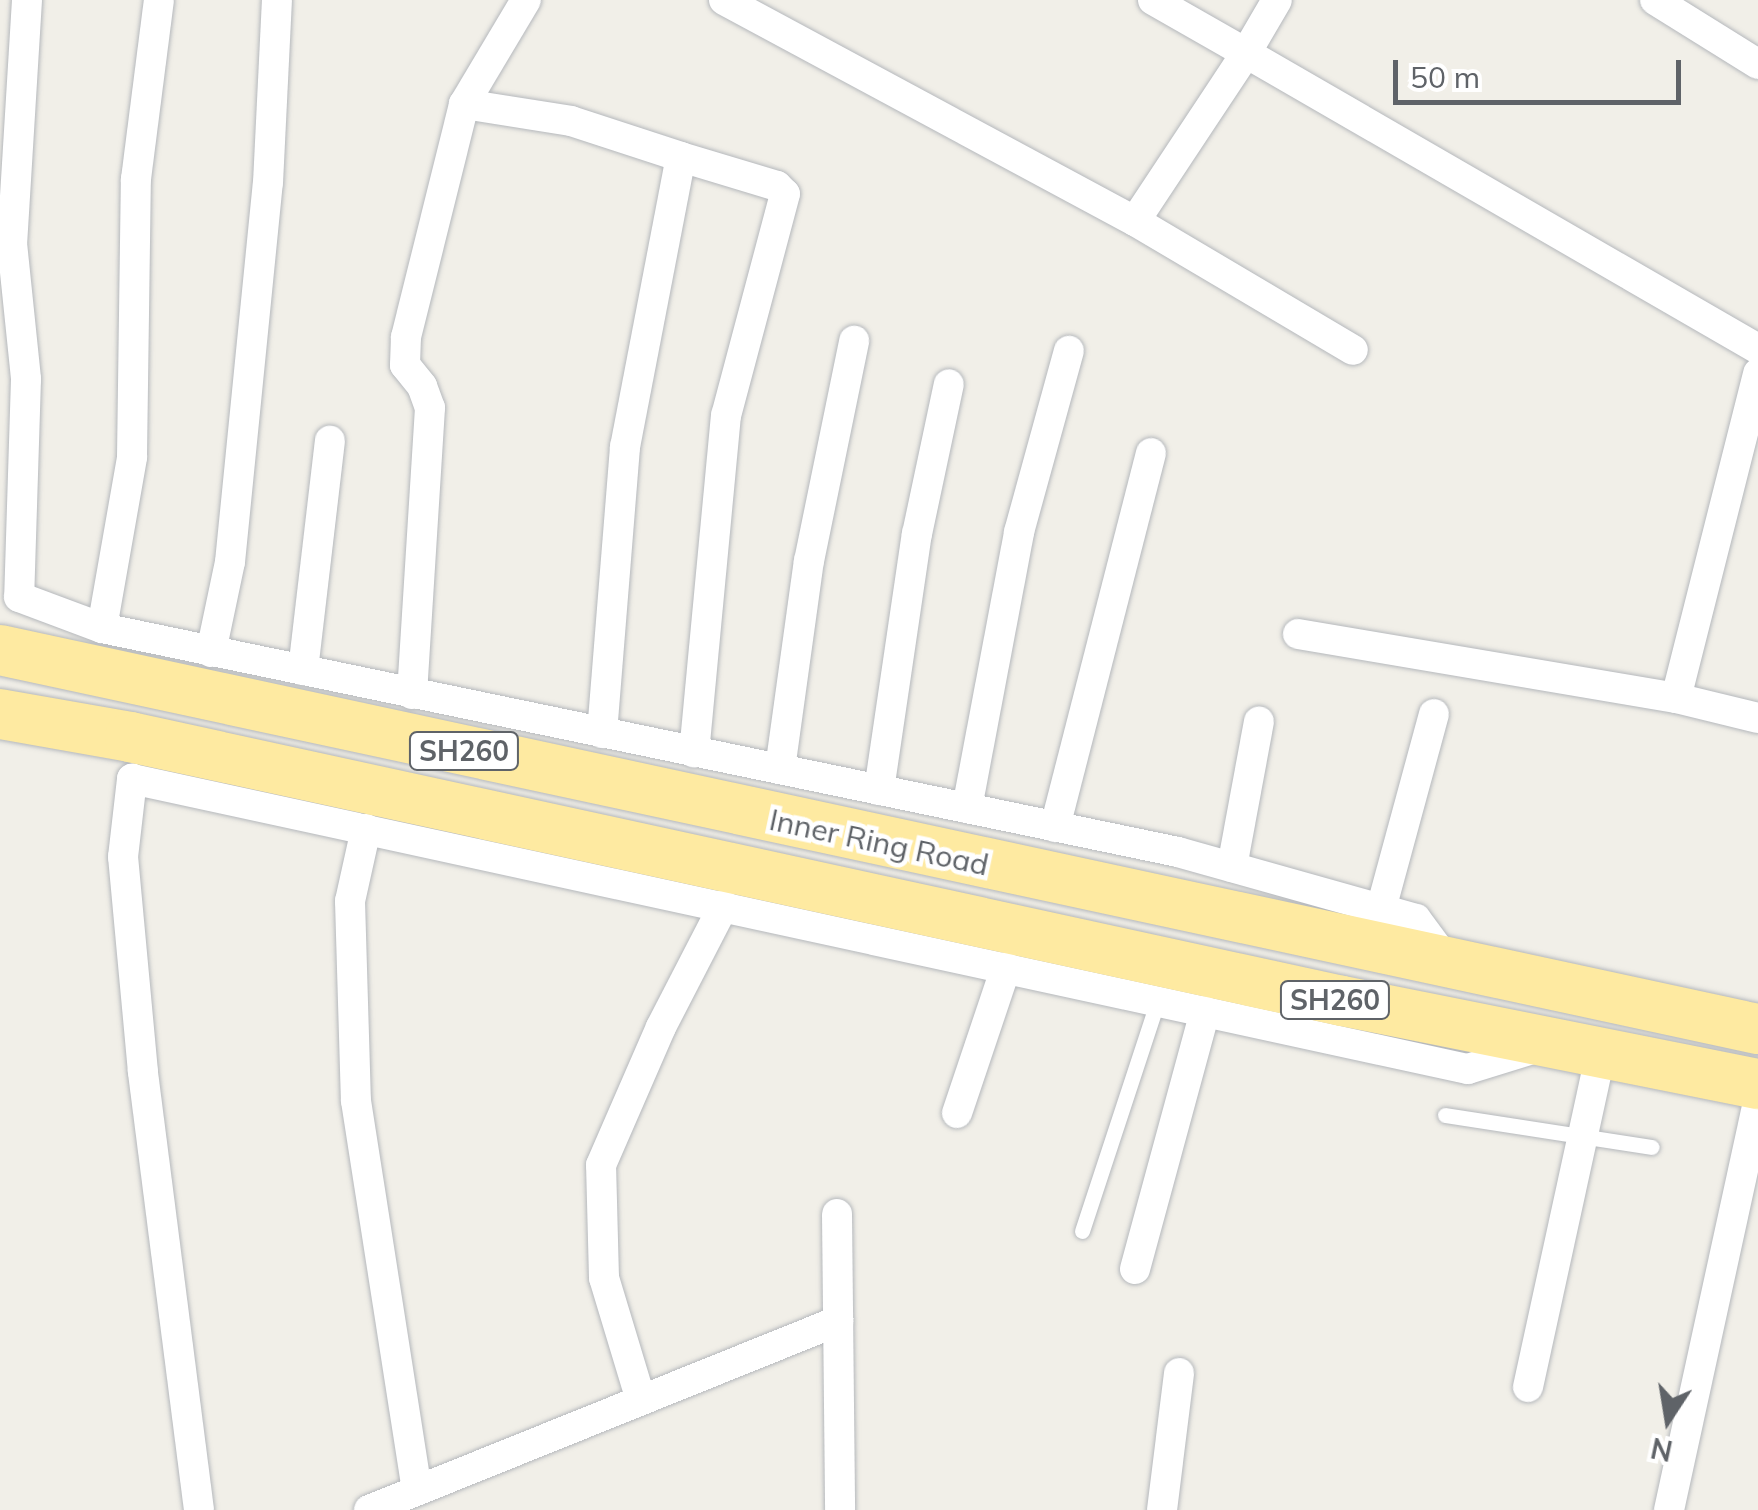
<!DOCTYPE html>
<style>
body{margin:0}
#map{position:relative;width:1758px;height:1510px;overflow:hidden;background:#f1efe8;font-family:Mulish,sans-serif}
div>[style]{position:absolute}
.roads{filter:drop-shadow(0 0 2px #b5b8bc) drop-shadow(0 0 2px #b5b8bc)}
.service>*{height:15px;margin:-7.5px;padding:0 7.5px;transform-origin:7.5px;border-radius:7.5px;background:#fff}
.minor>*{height:30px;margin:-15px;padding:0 15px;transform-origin:15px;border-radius:15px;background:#fff}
.trunk>*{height:50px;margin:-25px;padding:0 25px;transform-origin:25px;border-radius:25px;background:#feeaa1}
span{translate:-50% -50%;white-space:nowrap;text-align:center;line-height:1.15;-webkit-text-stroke:9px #fff;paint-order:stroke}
.shield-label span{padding:2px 8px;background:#fff;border:2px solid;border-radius:8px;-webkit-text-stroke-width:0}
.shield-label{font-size:28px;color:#5f6368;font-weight:700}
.street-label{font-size:30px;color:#5f6368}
.north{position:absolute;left:1618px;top:1370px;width:100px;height:100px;-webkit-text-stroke:8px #fff;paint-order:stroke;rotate:192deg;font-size:28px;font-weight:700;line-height:40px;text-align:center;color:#5f6368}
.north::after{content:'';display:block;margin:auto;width:35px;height:45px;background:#5f6368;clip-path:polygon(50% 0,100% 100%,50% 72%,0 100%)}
.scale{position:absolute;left:1393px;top:60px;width:288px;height:45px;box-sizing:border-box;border:5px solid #5f6368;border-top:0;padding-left:12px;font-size:30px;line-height:35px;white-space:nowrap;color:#5f6368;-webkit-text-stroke:8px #fff;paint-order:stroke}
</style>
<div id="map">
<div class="roads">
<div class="service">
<i style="left:1445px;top:1115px;width:209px;rotate:8.8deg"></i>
<i style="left:1082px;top:1231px;width:243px;rotate:-71.8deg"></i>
</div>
<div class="minor">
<i style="left:27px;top:0;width:243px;rotate:93.5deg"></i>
<i style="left:12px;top:243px;width:137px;rotate:84.1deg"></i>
<i style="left:26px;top:379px;width:218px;rotate:91.8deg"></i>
<i style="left:19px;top:597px;width:89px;rotate:20.5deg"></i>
<i style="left:102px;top:628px;width:1099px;rotate:11.76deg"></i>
<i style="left:1178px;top:852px;width:247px;rotate:15.7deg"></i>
<i style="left:1416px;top:919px;width:57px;rotate:53.5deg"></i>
<i style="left:724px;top:0;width:467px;rotate:28.3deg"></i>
<i style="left:1135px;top:221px;width:201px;rotate:-56.5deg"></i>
<i style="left:1246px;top:53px;width:591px;rotate:30.03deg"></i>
<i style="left:1153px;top:0;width:107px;rotate:29.7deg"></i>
<i style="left:1246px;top:53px;width:61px;rotate:-59.7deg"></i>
<i style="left:1655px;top:0;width:121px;rotate:31.9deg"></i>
<i style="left:464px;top:104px;width:108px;rotate:9deg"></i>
<i style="left:571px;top:121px;width:116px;rotate:18.1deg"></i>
<i style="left:1135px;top:221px;width:253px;rotate:30.6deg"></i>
<i style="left:102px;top:628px;width:174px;rotate:-80deg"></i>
<i style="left:132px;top:457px;width:278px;rotate:-89.2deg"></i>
<i style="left:136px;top:179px;width:180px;rotate:-82.7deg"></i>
<i style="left:1298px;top:634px;width:383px;rotate:9.6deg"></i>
<i style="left:1676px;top:698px;width:84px;rotate:13.7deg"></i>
<i style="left:211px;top:652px;width:92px;rotate:-78.1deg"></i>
<i style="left:230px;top:562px;width:381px;rotate:-84.3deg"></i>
<i style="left:268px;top:183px;width:183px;rotate:-87.2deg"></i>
<i style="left:303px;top:670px;width:231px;rotate:-83.3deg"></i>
<i style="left:412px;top:694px;width:287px;rotate:-86.4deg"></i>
<i style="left:430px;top:408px;width:23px;rotate:-110deg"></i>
<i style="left:422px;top:386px;width:27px;rotate:-129deg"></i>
<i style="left:405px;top:365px;width:28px;rotate:-88deg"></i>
<i style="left:406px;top:337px;width:240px;rotate:-76deg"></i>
<i style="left:464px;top:104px;width:121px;rotate:-59.2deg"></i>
<i style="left:1676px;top:698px;width:335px;rotate:-75.8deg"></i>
<i style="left:602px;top:733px;width:287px;rotate:-85.4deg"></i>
<i style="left:625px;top:447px;width:295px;rotate:-79.1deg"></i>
<i style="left:681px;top:157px;width:100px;rotate:16.8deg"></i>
<i style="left:777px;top:186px;width:11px;rotate:45deg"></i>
<i style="left:785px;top:194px;width:229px;rotate:104.9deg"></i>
<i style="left:726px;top:415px;width:339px;rotate:95.4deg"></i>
<i style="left:780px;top:769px;width:210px;rotate:-82.1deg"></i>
<i style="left:809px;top:561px;width:225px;rotate:-78.4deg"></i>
<i style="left:879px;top:790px;width:259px;rotate:-81.6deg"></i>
<i style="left:917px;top:534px;width:153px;rotate:-78deg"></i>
<i style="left:967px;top:808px;width:281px;rotate:-79.3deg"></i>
<i style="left:1019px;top:532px;width:188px;rotate:-74.6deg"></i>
<i style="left:1055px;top:827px;width:386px;rotate:-75.6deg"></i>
<i style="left:366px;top:829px;width:74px;rotate:102.5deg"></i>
<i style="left:350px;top:901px;width:200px;rotate:88.3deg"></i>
<i style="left:356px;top:1101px;width:394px;rotate:81.1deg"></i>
<i style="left:1232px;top:867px;width:148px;rotate:-79.5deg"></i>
<i style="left:1381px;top:909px;width:202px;rotate:-74.8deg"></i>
<i style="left:957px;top:1113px;width:154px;rotate:-71.4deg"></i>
<i style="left:837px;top:1214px;width:296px;rotate:89.4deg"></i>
<i style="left:1135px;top:1269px;width:267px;rotate:-74.8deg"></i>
<i style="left:1528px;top:1387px;width:342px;rotate:-77.7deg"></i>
<i style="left:640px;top:1397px;width:124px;rotate:-106.8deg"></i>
<i style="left:604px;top:1278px;width:113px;rotate:-91.5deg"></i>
<i style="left:601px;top:1165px;width:150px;rotate:-66.5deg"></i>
<i style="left:661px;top:1027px;width:137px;rotate:-62.7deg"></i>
<i style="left:199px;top:1510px;width:442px;rotate:-97.3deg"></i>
<i style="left:143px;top:1072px;width:216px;rotate:-95.3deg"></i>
<i style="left:123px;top:857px;width:79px;rotate:-83.4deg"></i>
<i style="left:132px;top:779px;width:1367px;rotate:12.25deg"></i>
<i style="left:1468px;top:1069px;width:74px;rotate:-17.2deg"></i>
<i style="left:369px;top:1510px;width:506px;rotate:-21.95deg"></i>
<i style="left:1162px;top:1510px;width:138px;rotate:-82.9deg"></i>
<i style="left:1669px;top:1510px;width:417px;rotate:-77.7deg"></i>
</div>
<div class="trunk">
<i style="left:0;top:650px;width:1798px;rotate:12.17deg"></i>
<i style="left:0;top:714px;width:132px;rotate:10deg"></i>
<i style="left:130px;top:737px;width:1240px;rotate:12.29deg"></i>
<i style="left:1342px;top:1001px;width:424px;rotate:11.3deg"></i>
</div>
</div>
<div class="shield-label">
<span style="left:464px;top:751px">SH260</span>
<span style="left:1335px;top:1000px">SH260</span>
</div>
<div class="street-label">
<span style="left:879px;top:842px;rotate:12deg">Inner Ring Road</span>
</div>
<div class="north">N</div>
<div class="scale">50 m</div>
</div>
